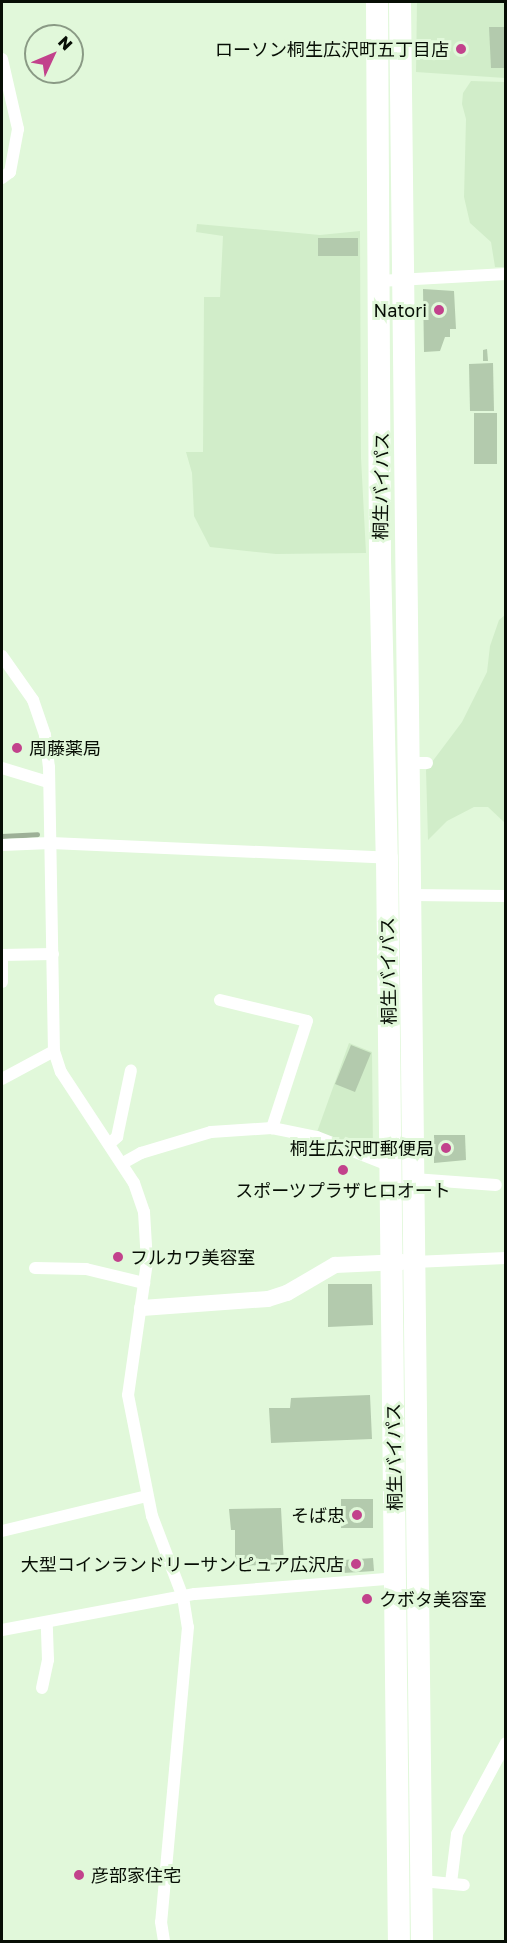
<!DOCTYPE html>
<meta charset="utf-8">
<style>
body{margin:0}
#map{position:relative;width:507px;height:1943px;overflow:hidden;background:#e1f8da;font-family:"Golos Text","Noto Sans JP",sans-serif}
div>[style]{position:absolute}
.built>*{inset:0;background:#d1edc9}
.stream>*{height:4.5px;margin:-2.25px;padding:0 2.25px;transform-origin:2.25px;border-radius:2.25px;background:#9db097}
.building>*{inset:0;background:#b3caad}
.street>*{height:12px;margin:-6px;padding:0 6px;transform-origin:6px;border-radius:6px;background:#fff}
.secondary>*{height:16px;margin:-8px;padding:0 8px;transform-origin:8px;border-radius:8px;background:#fff}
.highway>*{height:22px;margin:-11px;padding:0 11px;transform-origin:11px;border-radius:11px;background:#fff}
.dots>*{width:16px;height:16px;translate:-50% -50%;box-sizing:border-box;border:3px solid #e1f8da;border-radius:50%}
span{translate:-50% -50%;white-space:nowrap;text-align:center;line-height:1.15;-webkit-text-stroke:6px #e1f8da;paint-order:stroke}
.poi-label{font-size:18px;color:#070e05}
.right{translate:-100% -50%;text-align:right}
.left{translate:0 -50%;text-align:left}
.street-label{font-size:18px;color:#070e05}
.frame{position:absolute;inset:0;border:3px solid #070e05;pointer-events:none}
.north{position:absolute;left:24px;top:24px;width:60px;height:60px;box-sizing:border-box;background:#e1f8da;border:2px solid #8a9a85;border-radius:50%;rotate:46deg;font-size:16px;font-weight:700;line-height:24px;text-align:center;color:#070e05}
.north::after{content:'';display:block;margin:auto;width:21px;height:27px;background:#c2428c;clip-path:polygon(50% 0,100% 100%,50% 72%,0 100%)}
</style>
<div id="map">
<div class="built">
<i style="clip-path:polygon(417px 2px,505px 2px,505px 78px,416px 72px)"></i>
<i style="clip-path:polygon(471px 81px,505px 82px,505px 267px,495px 267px,491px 242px,470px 223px,464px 197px,466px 119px,462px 104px,463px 93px)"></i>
<i style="clip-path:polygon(197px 224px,320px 235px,360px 231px,361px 458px,366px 553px,276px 554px,210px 547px,194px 516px,192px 473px,186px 452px,203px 452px,204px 297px,220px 297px,223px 236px,196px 232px)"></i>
<i style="clip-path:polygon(505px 615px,505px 823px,488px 807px,474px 807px,447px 821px,428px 840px,426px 770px,462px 722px,487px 672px,490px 646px,499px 620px)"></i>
<i style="clip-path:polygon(349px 1043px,372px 1052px,373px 1152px,317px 1132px)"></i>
</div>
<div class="stream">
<i style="left:2px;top:836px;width:35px;rotate:-3deg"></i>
</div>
<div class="building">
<i style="clip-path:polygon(489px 27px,506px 27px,506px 68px,491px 68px)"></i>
<i style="clip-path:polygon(318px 238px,358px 238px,358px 256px,318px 256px)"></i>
<i style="clip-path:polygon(423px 289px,454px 291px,456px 329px,450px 329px,450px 337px,445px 337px,440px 351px,424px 352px)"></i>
<i style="clip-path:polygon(487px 349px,488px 361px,483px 361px,483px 350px)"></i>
<i style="clip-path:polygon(493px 363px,494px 411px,470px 411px,469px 364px)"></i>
<i style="clip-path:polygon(474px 413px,497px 413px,497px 464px,474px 464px)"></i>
<i style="clip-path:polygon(351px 1045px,371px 1053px,355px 1092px,335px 1084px)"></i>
<i style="clip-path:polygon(434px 1135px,465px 1135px,466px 1160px,434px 1163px)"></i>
<i style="clip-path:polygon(328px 1284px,372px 1284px,373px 1325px,328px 1327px)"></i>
<i style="clip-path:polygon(370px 1395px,372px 1439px,271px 1443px,269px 1408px,290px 1408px,291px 1398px)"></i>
<i style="clip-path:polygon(341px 1499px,373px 1499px,373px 1528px,341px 1528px)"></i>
<i style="clip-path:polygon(281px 1508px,284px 1564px,235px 1566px,235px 1530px,231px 1530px,229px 1509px)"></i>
<i style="clip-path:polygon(373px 1558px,374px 1571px,343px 1573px,343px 1560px)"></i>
</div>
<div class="street">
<i style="left:2px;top:59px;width:72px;rotate:77.1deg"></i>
<i style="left:18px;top:129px;width:44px;rotate:100.5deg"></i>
<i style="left:10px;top:172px;width:10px;rotate:143deg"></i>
<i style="left:379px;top:281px;width:127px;rotate:-3.2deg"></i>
<i style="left:2px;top:656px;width:54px;rotate:54.8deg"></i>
<i style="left:33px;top:700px;width:37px;rotate:71deg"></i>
<i style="left:45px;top:735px;width:32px;rotate:83deg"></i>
<i style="left:49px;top:767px;width:284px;rotate:89deg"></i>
<i style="left:54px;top:1051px;width:22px;rotate:72deg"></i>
<i style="left:61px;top:1072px;width:133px;rotate:56.7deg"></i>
<i style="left:134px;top:1183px;width:31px;rotate:71deg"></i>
<i style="left:144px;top:1212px;width:50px;rotate:86.6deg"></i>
<i style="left:147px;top:1262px;width:134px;rotate:98.1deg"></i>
<i style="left:128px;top:1395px;width:123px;rotate:78.8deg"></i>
<i style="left:152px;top:1516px;width:87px;rotate:69.1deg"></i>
<i style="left:183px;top:1597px;width:30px;rotate:81deg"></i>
<i style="left:188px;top:1627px;width:296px;rotate:95.2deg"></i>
<i style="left:161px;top:1922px;width:20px;rotate:81deg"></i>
<i style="left:410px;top:763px;width:17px"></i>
<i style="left:2px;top:768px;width:48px;rotate:16.9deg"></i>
<i style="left:2px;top:845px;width:49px;rotate:-2.3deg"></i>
<i style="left:51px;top:843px;width:339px;rotate:2.5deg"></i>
<i style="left:411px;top:895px;width:95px;rotate:0.6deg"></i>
<i style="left:2px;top:955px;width:51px;rotate:-1.1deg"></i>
<i style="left:2px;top:959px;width:23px;rotate:90deg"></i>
<i style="left:220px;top:1000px;width:89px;rotate:13.6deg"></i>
<i style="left:307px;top:1021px;width:113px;rotate:108.1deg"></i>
<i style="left:2px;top:1079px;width:59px;rotate:-28.3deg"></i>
<i style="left:109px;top:1144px;width:11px;rotate:-41deg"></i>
<i style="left:117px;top:1137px;width:68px;rotate:-78.2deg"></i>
<i style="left:123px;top:1163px;width:21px;rotate:-29deg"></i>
<i style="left:141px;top:1153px;width:73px;rotate:-16.7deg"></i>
<i style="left:211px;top:1132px;width:61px;rotate:-3.8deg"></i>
<i style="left:272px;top:1128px;width:46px;rotate:11.3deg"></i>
<i style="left:317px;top:1137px;width:79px;rotate:21.4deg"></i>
<i style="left:414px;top:1179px;width:82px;rotate:4.2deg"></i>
<i style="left:414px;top:1262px;width:92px;rotate:-2.5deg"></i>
<i style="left:35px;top:1268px;width:51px;rotate:1.1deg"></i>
<i style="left:86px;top:1269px;width:60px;rotate:13.6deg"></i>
<i style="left:2px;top:1531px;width:149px;rotate:-13.6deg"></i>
<i style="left:2px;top:1630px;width:196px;rotate:-10.6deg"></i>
<i style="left:195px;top:1594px;width:204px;rotate:-4.5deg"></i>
<i style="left:42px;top:1688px;width:29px;rotate:-78deg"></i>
<i style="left:48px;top:1660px;width:38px;rotate:-92deg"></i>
<i style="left:422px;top:1881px;width:42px;rotate:5.4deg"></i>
<i style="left:451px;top:1883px;width:49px;rotate:-83deg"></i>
<i style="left:457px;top:1834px;width:103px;rotate:-61.7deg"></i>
</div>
<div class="secondary">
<i style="left:142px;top:1308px;width:126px;rotate:-4.1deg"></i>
<i style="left:268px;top:1299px;width:20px;rotate:-18deg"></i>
<i style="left:287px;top:1293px;width:56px;rotate:-30.3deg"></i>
<i style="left:335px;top:1265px;width:67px;rotate:-2.6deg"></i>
</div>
<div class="highway">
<i style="left:377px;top:2px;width:557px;rotate:89.69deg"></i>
<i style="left:380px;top:559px;width:299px;rotate:88.7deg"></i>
<i style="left:387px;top:858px;width:1084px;rotate:89.37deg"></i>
<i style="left:400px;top:2px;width:1940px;rotate:89.35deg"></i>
</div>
<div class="dots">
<i style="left:461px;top:49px;background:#c2428c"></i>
<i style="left:439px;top:310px;background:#c2428c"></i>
<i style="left:17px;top:748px;background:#c2428c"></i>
<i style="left:446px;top:1148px;background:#c2428c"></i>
<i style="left:343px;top:1170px;background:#c2428c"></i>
<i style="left:118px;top:1257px;background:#c2428c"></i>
<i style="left:357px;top:1515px;background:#c2428c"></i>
<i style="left:356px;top:1564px;background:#c2428c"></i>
<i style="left:367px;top:1599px;background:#c2428c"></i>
<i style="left:79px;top:1875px;background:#c2428c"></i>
</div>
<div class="poi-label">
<span class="right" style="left:449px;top:49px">ローソン桐生広沢町五丁目店</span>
<span class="right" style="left:427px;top:310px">Natori</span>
<span class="left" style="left:29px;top:748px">周藤薬局</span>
<span class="right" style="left:434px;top:1148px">桐生広沢町郵便局</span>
<span style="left:343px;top:1190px">スポーツプラザヒロオート</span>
<span class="left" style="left:130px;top:1257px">フルカワ美容室</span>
<span class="right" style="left:345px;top:1515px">そば忠</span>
<span class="right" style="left:344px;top:1564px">大型コインランドリーサンピュア広沢店</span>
<span class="left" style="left:379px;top:1599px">クボタ美容室</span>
<span class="left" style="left:91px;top:1875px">彦部家住宅</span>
</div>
<div class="street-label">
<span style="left:381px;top:486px;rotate:-89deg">桐生バイパス</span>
<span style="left:388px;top:971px;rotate:-91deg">桐生バイパス</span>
<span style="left:394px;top:1457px;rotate:-91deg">桐生バイパス</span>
</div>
<div class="frame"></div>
<div class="north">N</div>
</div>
